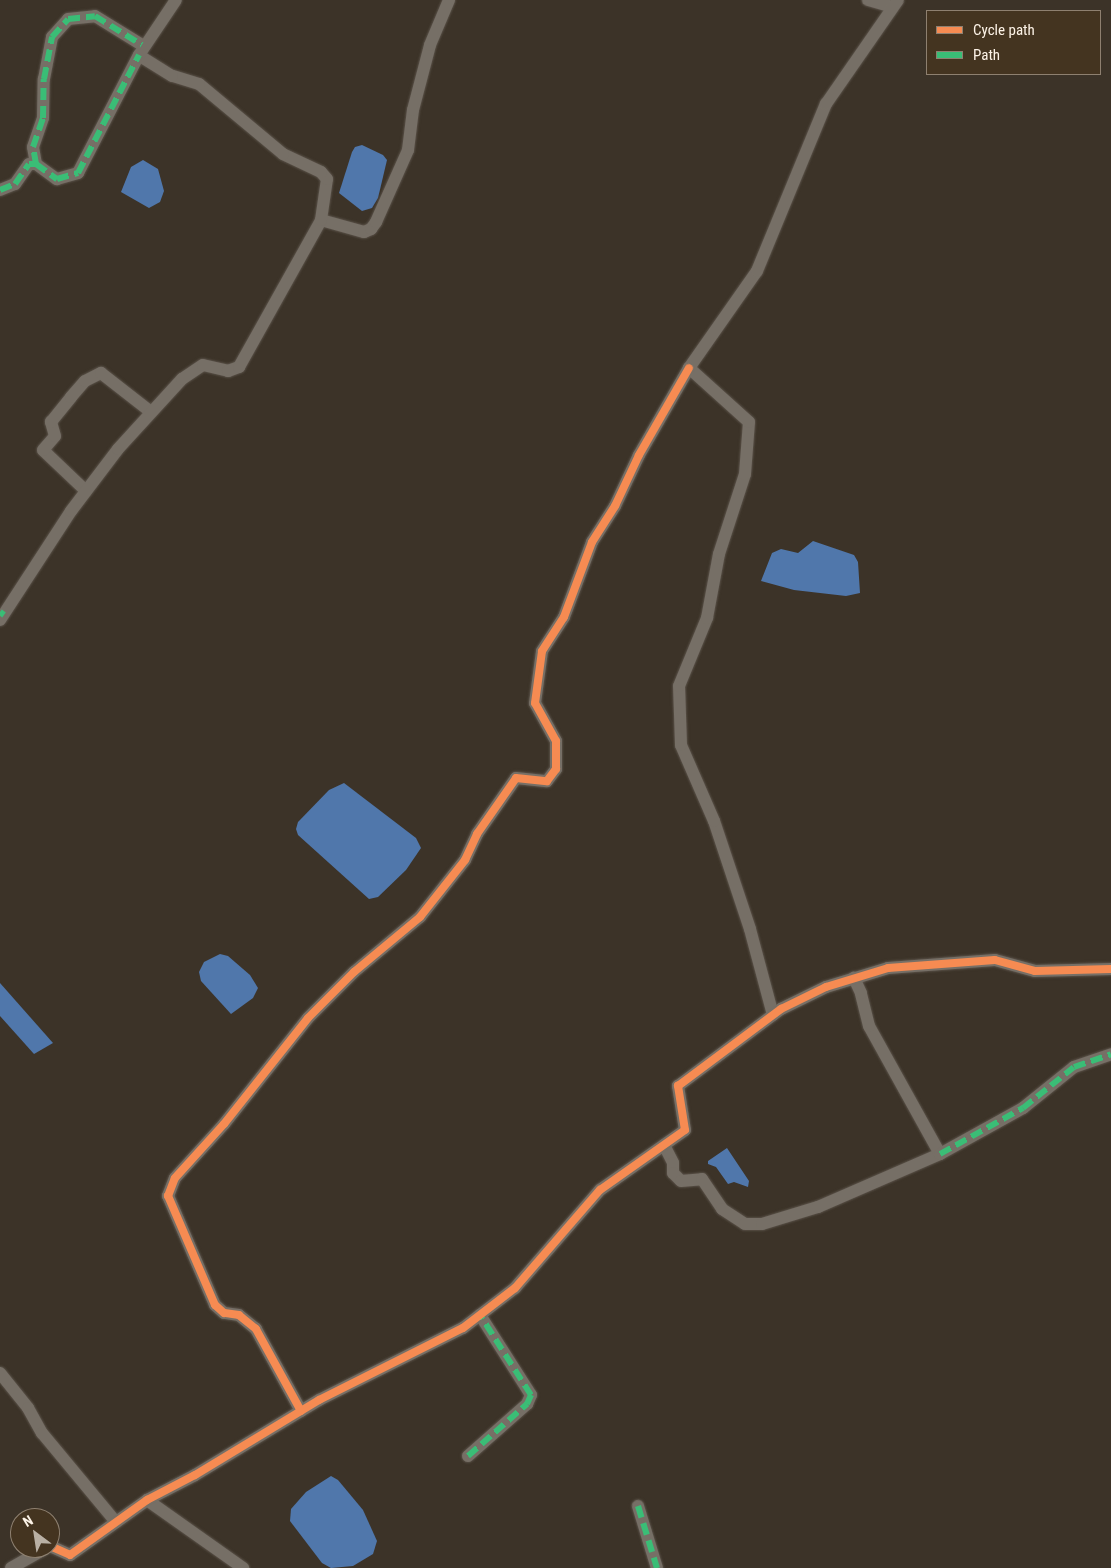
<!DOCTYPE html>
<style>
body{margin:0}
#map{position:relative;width:1111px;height:1568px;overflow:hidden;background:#3c3328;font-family:"Roboto Condensed",sans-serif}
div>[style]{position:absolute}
.water>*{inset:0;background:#5077ab}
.roads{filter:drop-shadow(0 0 1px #5a5249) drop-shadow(0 0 1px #5a5249)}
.minor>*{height:12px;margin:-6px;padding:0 6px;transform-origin:6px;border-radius:6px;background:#766f66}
.quiet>*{height:6px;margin-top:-3px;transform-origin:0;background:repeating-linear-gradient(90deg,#3abd76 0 12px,transparent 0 18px)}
.cycleway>*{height:8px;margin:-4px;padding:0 4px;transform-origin:4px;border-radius:4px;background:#f68b52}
span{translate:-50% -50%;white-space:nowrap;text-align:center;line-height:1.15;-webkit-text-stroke:5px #443420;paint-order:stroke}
.legend{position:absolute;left:926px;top:10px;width:175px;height:65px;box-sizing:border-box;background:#443420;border:1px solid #8e8070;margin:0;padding:6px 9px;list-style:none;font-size:15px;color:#fdf3e7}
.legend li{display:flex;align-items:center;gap:10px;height:25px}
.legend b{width:25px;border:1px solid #8e8070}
.north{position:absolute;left:10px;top:1508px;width:50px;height:50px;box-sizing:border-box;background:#443420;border:1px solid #8e8070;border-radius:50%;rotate:329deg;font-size:14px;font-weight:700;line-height:20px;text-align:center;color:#fdf3e7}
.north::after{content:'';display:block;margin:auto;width:18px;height:22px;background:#b9b0a4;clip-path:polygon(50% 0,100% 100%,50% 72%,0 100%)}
</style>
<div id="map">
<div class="water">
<i style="clip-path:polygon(362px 145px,383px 155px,387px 160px,378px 198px,372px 208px,362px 211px,339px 193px,352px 152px,355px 147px)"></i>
<i style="clip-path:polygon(143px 160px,158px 169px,164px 191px,160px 202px,149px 208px,121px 192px,131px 167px)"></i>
<i style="clip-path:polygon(813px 541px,854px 555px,858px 562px,860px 593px,846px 596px,794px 590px,761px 581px,772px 553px,781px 549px,798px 553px)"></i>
<i style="clip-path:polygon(344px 783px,416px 838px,421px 848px,406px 870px,378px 897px,369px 899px,298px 835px,296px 829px,298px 822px,329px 790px)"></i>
<i style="clip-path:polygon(220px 954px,228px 956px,250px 975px,258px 988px,253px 998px,231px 1014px,201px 981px,199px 972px,204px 962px)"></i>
<i style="clip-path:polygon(0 983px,53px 1043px,34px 1054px,0 1016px)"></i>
<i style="clip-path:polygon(727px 1148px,749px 1181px,748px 1187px,734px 1182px,728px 1184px,716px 1167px,708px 1164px,708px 1161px)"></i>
<i style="clip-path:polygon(331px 1476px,338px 1480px,363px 1510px,377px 1541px,373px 1554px,353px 1566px,331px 1568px,322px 1563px,290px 1521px,291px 1509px,306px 1492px)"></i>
</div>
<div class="roads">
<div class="minor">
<i style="left:868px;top:0;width:25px;rotate:16deg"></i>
<i style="left:36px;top:164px;width:17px;rotate:-100deg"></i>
<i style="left:33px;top:147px;width:31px;rotate:-71deg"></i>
<i style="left:43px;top:118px;width:39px;rotate:-89deg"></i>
<i style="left:44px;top:79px;width:43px;rotate:-79.2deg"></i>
<i style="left:52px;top:37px;width:24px;rotate:-48deg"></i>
<i style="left:68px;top:19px;width:27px;rotate:-6deg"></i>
<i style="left:95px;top:16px;width:55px;rotate:31.7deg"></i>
<i style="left:0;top:190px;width:16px;rotate:-22deg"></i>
<i style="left:15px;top:184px;width:24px;rotate:-55deg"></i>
<i style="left:29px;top:164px;width:7px"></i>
<i style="left:36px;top:164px;width:26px;rotate:36deg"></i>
<i style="left:57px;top:179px;width:22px;rotate:-16deg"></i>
<i style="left:78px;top:173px;width:133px;rotate:-62.7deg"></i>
<i style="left:321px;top:220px;width:45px;rotate:15.6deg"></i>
<i style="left:364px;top:232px;width:8px;rotate:-23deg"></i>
<i style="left:371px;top:229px;width:9px;rotate:-54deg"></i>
<i style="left:376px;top:222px;width:79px;rotate:-66deg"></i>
<i style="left:408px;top:150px;width:40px;rotate:-82.9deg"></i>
<i style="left:413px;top:110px;width:67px;rotate:-75.3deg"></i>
<i style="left:430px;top:45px;width:49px;rotate:-67.1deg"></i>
<i style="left:86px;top:491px;width:59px;rotate:-136.4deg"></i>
<i style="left:43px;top:450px;width:18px;rotate:-49deg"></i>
<i style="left:55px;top:436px;width:15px;rotate:-106deg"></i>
<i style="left:51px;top:422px;width:32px;rotate:-51deg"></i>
<i style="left:71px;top:397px;width:21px;rotate:-49deg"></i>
<i style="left:85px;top:381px;width:18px;rotate:-27deg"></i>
<i style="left:101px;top:373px;width:63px;rotate:38deg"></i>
<i style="left:0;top:620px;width:130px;rotate:-56.9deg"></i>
<i style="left:71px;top:511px;width:78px;rotate:-52.8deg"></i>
<i style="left:118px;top:449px;width:95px;rotate:-47.6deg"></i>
<i style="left:182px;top:379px;width:25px;rotate:-34deg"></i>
<i style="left:203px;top:365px;width:26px;rotate:13deg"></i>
<i style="left:228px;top:371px;width:12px;rotate:-20deg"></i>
<i style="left:239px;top:367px;width:168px;rotate:-60.8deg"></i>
<i style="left:321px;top:220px;width:41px;rotate:-81.7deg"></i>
<i style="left:327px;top:179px;width:9px;rotate:-131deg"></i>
<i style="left:321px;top:172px;width:42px;rotate:-154.7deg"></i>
<i style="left:283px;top:154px;width:109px;rotate:-140.2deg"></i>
<i style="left:199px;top:84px;width:28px;rotate:-163deg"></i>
<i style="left:172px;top:76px;width:39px;rotate:-148deg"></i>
<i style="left:139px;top:55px;width:66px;rotate:-56.1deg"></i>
<i style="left:773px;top:1015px;width:89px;rotate:-105deg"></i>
<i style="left:750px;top:929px;width:114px;rotate:-108.4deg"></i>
<i style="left:714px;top:821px;width:83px;rotate:-113.5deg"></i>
<i style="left:681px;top:745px;width:59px;rotate:-91.9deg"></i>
<i style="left:679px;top:686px;width:74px;rotate:-67.6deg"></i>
<i style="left:707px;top:618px;width:65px;rotate:-79.4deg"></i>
<i style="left:719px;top:554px;width:84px;rotate:-72deg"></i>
<i style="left:745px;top:474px;width:52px;rotate:-85.6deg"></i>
<i style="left:749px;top:422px;width:81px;rotate:-138deg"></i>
<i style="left:689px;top:368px;width:118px;rotate:-55deg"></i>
<i style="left:757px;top:271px;width:181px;rotate:-67.6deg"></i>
<i style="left:826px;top:104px;width:126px;rotate:-55.3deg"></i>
<i style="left:664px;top:1145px;width:20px;rotate:63deg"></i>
<i style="left:673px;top:1163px;width:10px;rotate:90deg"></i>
<i style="left:673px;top:1173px;width:11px;rotate:45deg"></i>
<i style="left:681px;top:1181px;width:21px;rotate:-5deg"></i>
<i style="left:702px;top:1179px;width:36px;rotate:56deg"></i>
<i style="left:722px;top:1209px;width:27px;rotate:33deg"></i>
<i style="left:745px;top:1224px;width:17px"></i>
<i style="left:762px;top:1224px;width:59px;rotate:-16.9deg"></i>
<i style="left:818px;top:1207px;width:133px;rotate:-23.5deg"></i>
<i style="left:940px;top:1154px;width:146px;rotate:-119deg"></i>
<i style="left:869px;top:1026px;width:34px;rotate:-104deg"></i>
<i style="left:861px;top:993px;width:17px;rotate:-115deg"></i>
<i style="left:940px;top:1154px;width:95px;rotate:-29deg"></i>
<i style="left:1023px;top:1108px;width:65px;rotate:-38.8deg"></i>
<i style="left:1074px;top:1067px;width:39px;rotate:-19deg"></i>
<i style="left:0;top:1373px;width:45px;rotate:51.3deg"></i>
<i style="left:28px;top:1408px;width:29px;rotate:61deg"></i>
<i style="left:42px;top:1433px;width:116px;rotate:50.3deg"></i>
<i style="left:301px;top:1411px;width:94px;rotate:-118.8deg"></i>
<i style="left:256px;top:1329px;width:22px;rotate:-141deg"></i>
<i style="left:239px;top:1315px;width:15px;rotate:-172deg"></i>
<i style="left:224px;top:1313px;width:12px;rotate:-138deg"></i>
<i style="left:215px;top:1305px;width:119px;rotate:-113.3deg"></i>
<i style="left:168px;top:1196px;width:19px;rotate:-69deg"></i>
<i style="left:175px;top:1178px;width:73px;rotate:-47.8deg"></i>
<i style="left:224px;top:1124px;width:135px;rotate:-51.6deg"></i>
<i style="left:308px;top:1018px;width:65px;rotate:-45deg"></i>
<i style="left:354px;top:972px;width:86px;rotate:-39.8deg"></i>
<i style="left:420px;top:917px;width:73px;rotate:-51.7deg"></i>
<i style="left:465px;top:860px;width:29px;rotate:-65deg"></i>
<i style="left:477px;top:834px;width:68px;rotate:-55.1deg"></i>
<i style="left:516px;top:778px;width:31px;rotate:6deg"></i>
<i style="left:547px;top:781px;width:15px;rotate:-53deg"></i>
<i style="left:556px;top:769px;width:28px;rotate:-90deg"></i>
<i style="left:556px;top:741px;width:43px;rotate:-118.9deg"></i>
<i style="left:535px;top:703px;width:52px;rotate:-82.3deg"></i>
<i style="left:542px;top:651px;width:40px;rotate:-57.1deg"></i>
<i style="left:564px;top:617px;width:80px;rotate:-69.5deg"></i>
<i style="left:592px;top:542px;width:43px;rotate:-57.4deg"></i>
<i style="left:615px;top:506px;width:56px;rotate:-64.8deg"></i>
<i style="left:639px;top:455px;width:100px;rotate:-60.1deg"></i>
<i style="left:468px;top:1456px;width:79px;rotate:-41.4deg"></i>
<i style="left:527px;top:1404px;width:10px;rotate:-66deg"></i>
<i style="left:531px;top:1395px;width:95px;rotate:-122.5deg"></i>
<i style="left:147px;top:1500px;width:118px;rotate:35.3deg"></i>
<i style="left:638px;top:1506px;width:65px;rotate:73deg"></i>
<i style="left:50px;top:1546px;width:22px;rotate:24deg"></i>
<i style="left:70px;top:1555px;width:95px;rotate:-35.5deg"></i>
<i style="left:147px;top:1500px;width:54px;rotate:-27.5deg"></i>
<i style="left:195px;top:1475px;width:145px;rotate:-31.2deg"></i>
<i style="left:319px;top:1400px;width:161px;rotate:-26.6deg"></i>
<i style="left:463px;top:1328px;width:66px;rotate:-37.6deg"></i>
<i style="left:515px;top:1288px;width:130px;rotate:-49.1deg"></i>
<i style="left:600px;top:1190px;width:104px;rotate:-35.2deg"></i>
<i style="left:685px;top:1130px;width:45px;rotate:-99deg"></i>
<i style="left:678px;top:1086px;width:129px;rotate:-36.8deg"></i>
<i style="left:781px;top:1009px;width:50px;rotate:-26.1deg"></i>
<i style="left:826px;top:987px;width:65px;rotate:-17deg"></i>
<i style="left:888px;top:968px;width:107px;rotate:-4.3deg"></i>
<i style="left:995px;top:960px;width:41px;rotate:15.4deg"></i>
<i style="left:1035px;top:971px;width:76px;rotate:-1.5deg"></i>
<i style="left:11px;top:1568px;width:40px;rotate:-29.7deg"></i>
</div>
</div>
<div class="quiet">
<i style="left:36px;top:164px;width:17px;rotate:-100deg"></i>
<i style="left:33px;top:147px;width:31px;rotate:-71deg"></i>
<i style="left:43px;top:118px;width:39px;rotate:-89deg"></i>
<i style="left:44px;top:79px;width:43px;rotate:-79.2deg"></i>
<i style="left:52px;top:37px;width:24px;rotate:-48deg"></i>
<i style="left:68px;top:19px;width:27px;rotate:-6deg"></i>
<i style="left:95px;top:16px;width:55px;rotate:31.7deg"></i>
<i style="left:0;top:190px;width:16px;rotate:-22deg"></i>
<i style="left:15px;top:184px;width:24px;rotate:-55deg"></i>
<i style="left:29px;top:164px;width:7px"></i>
<i style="left:36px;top:164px;width:26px;rotate:36deg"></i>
<i style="left:57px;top:179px;width:22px;rotate:-16deg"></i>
<i style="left:78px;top:173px;width:133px;rotate:-62.7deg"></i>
<i style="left:0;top:612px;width:5px;rotate:37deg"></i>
<i style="left:940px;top:1154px;width:95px;rotate:-29deg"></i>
<i style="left:1023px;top:1108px;width:65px;rotate:-38.8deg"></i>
<i style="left:1074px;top:1067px;width:39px;rotate:-19deg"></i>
<i style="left:468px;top:1456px;width:79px;rotate:-41.4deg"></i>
<i style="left:527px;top:1404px;width:10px;rotate:-66deg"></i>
<i style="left:531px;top:1395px;width:95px;rotate:-122.5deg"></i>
<i style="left:638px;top:1506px;width:65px;rotate:73deg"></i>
</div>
<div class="cycleway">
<i style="left:301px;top:1411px;width:94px;rotate:-118.8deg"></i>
<i style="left:256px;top:1329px;width:22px;rotate:-141deg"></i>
<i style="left:239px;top:1315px;width:15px;rotate:-172deg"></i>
<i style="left:224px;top:1313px;width:12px;rotate:-138deg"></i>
<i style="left:215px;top:1305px;width:119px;rotate:-113.3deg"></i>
<i style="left:168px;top:1196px;width:19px;rotate:-69deg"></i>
<i style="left:175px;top:1178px;width:73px;rotate:-47.8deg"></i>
<i style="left:224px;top:1124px;width:135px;rotate:-51.6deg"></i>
<i style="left:308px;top:1018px;width:65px;rotate:-45deg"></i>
<i style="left:354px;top:972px;width:86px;rotate:-39.8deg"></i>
<i style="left:420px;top:917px;width:73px;rotate:-51.7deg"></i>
<i style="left:465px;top:860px;width:29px;rotate:-65deg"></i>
<i style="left:477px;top:834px;width:68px;rotate:-55.1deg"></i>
<i style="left:516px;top:778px;width:31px;rotate:6deg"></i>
<i style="left:547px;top:781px;width:15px;rotate:-53deg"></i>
<i style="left:556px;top:769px;width:28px;rotate:-90deg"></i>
<i style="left:556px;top:741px;width:43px;rotate:-118.9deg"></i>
<i style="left:535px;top:703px;width:52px;rotate:-82.3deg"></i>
<i style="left:542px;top:651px;width:40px;rotate:-57.1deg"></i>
<i style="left:564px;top:617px;width:80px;rotate:-69.5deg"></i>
<i style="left:592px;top:542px;width:43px;rotate:-57.4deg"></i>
<i style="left:615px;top:506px;width:56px;rotate:-64.8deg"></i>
<i style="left:639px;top:455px;width:100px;rotate:-60.1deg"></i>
<i style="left:50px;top:1546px;width:22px;rotate:24deg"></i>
<i style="left:70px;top:1555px;width:95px;rotate:-35.5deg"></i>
<i style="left:147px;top:1500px;width:54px;rotate:-27.5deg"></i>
<i style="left:195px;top:1475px;width:145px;rotate:-31.2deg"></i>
<i style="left:319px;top:1400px;width:161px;rotate:-26.6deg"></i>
<i style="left:463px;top:1328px;width:66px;rotate:-37.6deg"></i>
<i style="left:515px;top:1288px;width:130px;rotate:-49.1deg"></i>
<i style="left:600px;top:1190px;width:104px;rotate:-35.2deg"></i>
<i style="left:685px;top:1130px;width:45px;rotate:-99deg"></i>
<i style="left:678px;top:1086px;width:129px;rotate:-36.8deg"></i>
<i style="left:781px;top:1009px;width:50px;rotate:-26.1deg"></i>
<i style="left:826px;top:987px;width:65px;rotate:-17deg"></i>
<i style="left:888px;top:968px;width:107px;rotate:-4.3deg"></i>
<i style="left:995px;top:960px;width:41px;rotate:15.4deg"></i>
<i style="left:1035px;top:971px;width:76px;rotate:-1.5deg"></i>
</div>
<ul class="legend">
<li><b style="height:6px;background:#f68b52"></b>Cycle path</li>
<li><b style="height:6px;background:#3abd76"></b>Path</li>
</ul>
<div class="north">N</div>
</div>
